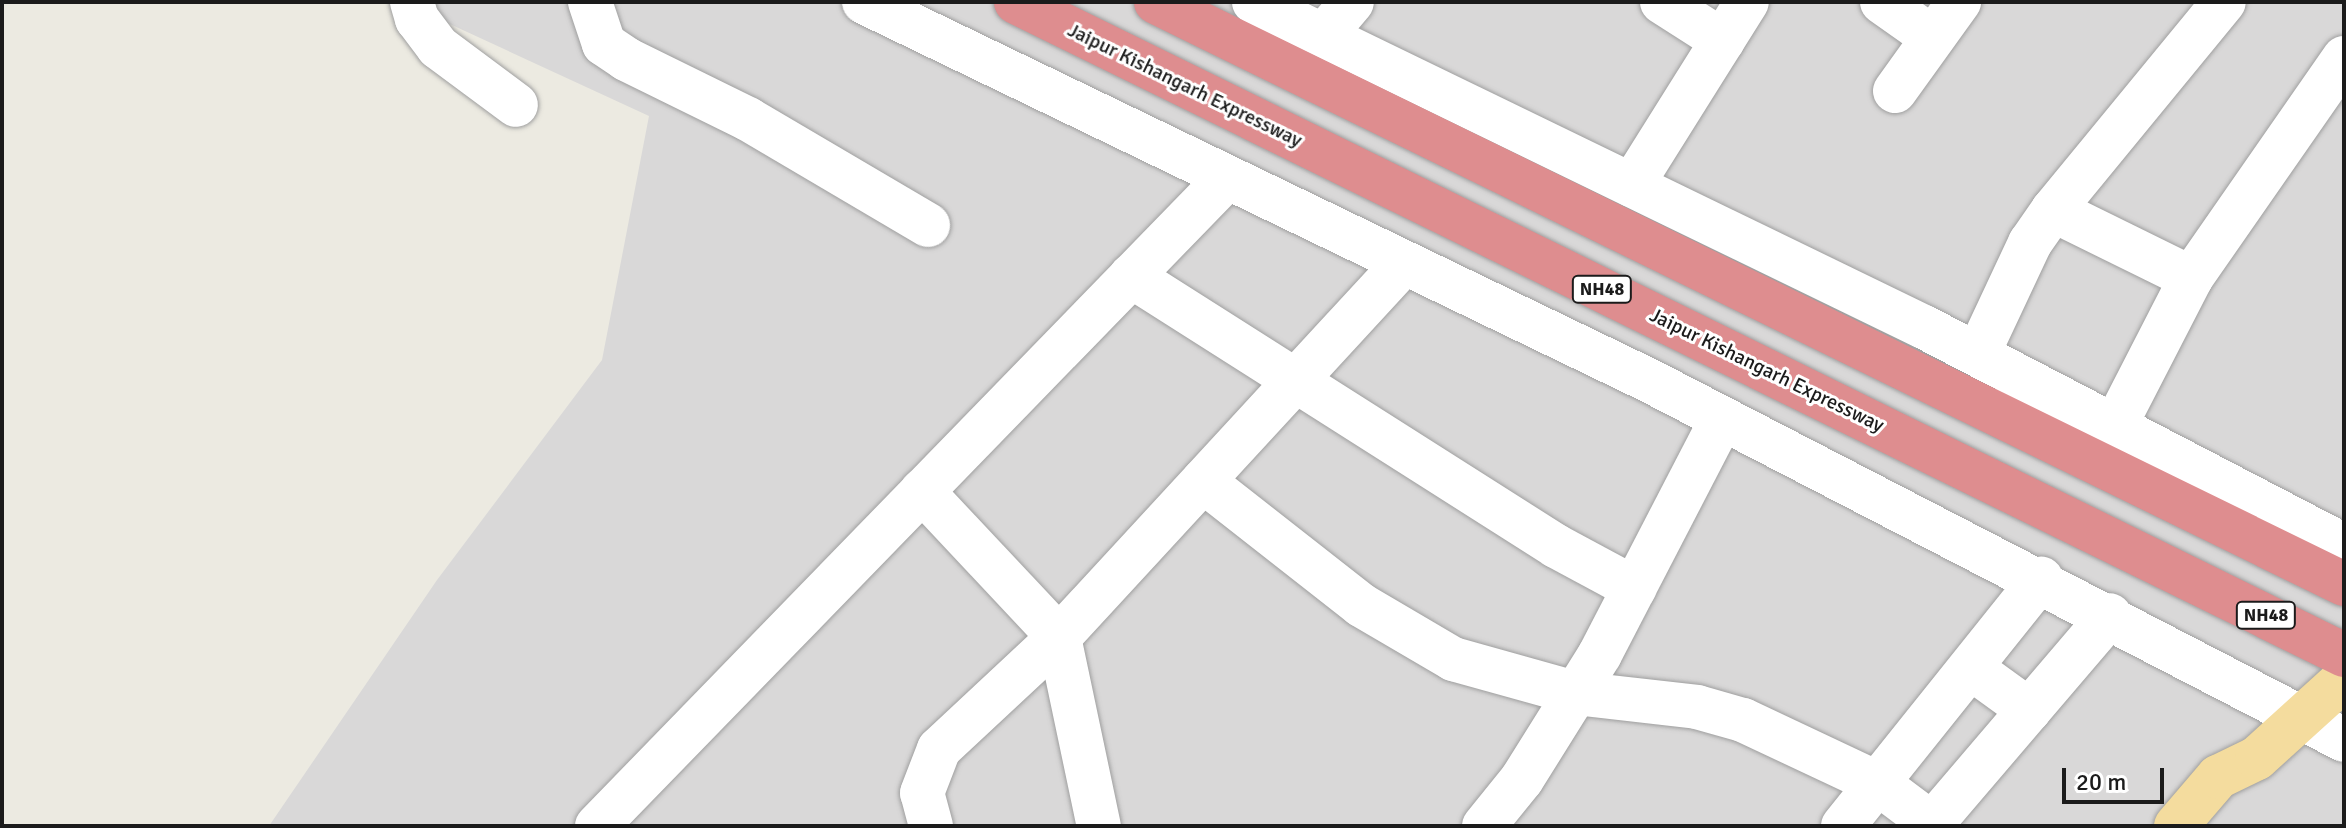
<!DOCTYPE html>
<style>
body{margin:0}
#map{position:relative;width:2346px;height:828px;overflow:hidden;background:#eceae1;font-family:Signika,sans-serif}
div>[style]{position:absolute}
.residential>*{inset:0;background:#d9d8d8}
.roads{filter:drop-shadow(0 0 2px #9f9f9f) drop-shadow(0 0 2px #9f9f9f)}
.minor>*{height:44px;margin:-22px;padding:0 22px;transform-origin:22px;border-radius:22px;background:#fff}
.major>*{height:44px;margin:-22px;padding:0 22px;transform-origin:22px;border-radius:22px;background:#f4dc9e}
.highway>*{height:44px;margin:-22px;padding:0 22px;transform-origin:22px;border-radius:22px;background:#de8d8f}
span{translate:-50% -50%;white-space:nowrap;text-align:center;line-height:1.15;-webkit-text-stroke:6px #fff;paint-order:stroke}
.shield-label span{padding:2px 6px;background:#fff;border:2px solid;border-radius:6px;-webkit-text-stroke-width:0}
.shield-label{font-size:18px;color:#1b1b1b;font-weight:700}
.street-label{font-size:20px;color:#1b1b1b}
.frame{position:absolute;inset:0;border:4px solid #1b1b1b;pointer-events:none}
.scale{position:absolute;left:2062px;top:768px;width:102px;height:36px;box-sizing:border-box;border:4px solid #1b1b1b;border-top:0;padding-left:10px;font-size:24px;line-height:28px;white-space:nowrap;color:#1b1b1b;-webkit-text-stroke:6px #fff;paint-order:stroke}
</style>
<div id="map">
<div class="residential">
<i style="clip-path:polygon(402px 2px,2344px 2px,2344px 826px,269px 826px,437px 580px,602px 360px,649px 116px)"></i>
</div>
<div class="roads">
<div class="minor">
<i style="left:412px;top:2px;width:18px;rotate:74deg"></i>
<i style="left:417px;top:19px;width:35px;rotate:53deg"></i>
<i style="left:438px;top:47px;width:97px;rotate:36.6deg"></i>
<i style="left:590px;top:2px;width:44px;rotate:71.6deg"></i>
<i style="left:604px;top:44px;width:27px;rotate:34deg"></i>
<i style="left:626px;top:59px;width:136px;rotate:26.2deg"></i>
<i style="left:748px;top:119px;width:209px;rotate:30.5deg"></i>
<i style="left:864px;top:2px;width:875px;rotate:25.74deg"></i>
<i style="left:1652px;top:382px;width:779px;rotate:27.35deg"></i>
<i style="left:1254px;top:2px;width:745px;rotate:25.88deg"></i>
<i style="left:1924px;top:327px;width:474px;rotate:27.5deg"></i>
<i style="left:1662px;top:2px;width:72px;rotate:32.6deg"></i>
<i style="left:1882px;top:2px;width:62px;rotate:35.2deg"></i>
<i style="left:1324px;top:35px;width:43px;rotate:-49.7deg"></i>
<i style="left:1895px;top:91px;width:110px;rotate:-54.3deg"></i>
<i style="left:1632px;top:185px;width:216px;rotate:-57.9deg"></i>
<i style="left:2053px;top:210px;width:154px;rotate:26.2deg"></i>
<i style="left:1131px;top:276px;width:504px;rotate:32.43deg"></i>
<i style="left:1556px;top:546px;width:89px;rotate:28.3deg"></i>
<i style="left:1978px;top:354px;width:123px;rotate:-64.9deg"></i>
<i style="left:2030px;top:243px;width:40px;rotate:-55.1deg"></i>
<i style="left:2053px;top:210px;width:269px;rotate:-50.6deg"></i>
<i style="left:2115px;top:426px;width:166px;rotate:-62.8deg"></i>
<i style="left:2191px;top:278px;width:268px;rotate:-55.2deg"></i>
<i style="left:1203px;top:481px;width:201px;rotate:38.1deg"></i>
<i style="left:1361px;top:605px;width:107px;rotate:30.4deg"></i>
<i style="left:1453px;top:659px;width:127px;rotate:15.6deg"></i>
<i style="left:1575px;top:693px;width:123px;rotate:6.5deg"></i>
<i style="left:1697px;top:707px;width:48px;rotate:15.8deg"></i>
<i style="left:1743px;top:720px;width:150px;rotate:25.2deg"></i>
<i style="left:1879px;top:784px;width:70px;rotate:36.9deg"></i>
<i style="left:922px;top:491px;width:200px;rotate:46.8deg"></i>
<i style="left:1059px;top:637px;width:193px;rotate:78.1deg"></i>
<i style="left:1971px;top:668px;width:72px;rotate:35.9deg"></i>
<i style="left:597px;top:826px;width:904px;rotate:-45.81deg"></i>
<i style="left:931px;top:826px;width:34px;rotate:-105deg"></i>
<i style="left:922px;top:793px;width:47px;rotate:-68.9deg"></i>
<i style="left:939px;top:749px;width:164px;rotate:-43deg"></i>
<i style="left:1059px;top:637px;width:509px;rotate:-47.31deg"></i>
<i style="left:1484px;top:826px;width:60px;rotate:-51deg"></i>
<i style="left:1522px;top:779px;width:147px;rotate:-58deg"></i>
<i style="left:1600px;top:654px;width:265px;rotate:-62.6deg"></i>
<i style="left:1843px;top:826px;width:317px;rotate:-51.3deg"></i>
<i style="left:1930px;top:826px;width:277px;rotate:-49.5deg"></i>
</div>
<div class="major">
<i style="left:2176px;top:826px;width:65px;rotate:-49.4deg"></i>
<i style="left:2218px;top:777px;width:43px;rotate:-26deg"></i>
<i style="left:2257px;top:758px;width:118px;rotate:-42.2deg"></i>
</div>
<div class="highway">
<i style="left:1016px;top:2px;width:1480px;rotate:26.18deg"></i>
<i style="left:1156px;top:2px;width:1323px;rotate:26.1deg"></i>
</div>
</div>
<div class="shield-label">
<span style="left:1602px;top:289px">NH48</span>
<span style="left:2266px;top:615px">NH48</span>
</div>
<div class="street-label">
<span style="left:1185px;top:85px;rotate:26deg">Jaipur Kishangarh Expressway</span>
<span style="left:1767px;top:370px;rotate:26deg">Jaipur Kishangarh Expressway</span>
</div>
<div class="frame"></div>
<div class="scale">20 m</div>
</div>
